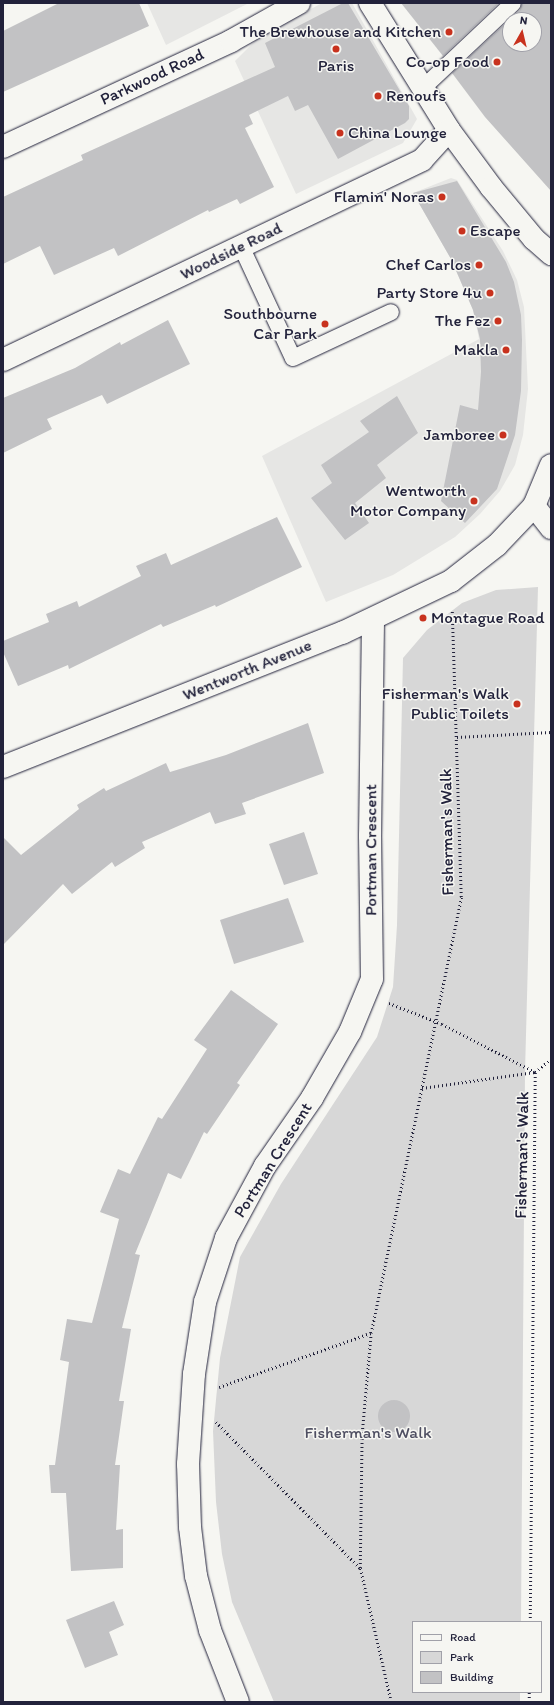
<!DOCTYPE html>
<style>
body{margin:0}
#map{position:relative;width:554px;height:1705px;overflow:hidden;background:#f6f6f2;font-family:Itim,sans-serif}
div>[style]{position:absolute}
.built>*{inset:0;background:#e6e6e4}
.green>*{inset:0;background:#d7d7d7}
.building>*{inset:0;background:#c2c2c4}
.round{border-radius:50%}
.path>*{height:2.5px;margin-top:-1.25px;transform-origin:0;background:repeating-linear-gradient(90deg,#22223b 0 1px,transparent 0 4px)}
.roads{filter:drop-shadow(0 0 1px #22223b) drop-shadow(0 0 1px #22223b)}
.service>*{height:16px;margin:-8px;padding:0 8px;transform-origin:8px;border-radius:8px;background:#f6f6f2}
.minor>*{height:22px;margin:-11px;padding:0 11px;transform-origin:11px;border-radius:11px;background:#f6f6f2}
.tertiary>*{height:22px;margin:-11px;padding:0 11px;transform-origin:11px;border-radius:11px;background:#f6f6f2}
.secondary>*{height:22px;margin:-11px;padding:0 11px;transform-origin:11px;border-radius:11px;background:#f6f6f2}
.dots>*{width:11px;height:11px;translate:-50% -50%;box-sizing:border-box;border:2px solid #f6f6f2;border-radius:50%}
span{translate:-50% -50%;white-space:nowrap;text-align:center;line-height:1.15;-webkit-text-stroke:3px #f6f6f2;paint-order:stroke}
.poi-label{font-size:17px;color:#22223b}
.right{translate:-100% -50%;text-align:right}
.left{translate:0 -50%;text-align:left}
.street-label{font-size:17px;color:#22223b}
.park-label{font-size:17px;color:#4f4f62}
.frame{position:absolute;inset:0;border:4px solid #22223b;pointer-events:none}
.legend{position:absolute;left:412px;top:1621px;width:130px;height:72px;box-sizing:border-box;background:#f6f6f2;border:1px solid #a1a1a9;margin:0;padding:5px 7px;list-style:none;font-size:12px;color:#22223b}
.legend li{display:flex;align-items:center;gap:8px;height:20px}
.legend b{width:20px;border:1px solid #a1a1a9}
.north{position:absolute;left:502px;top:12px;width:40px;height:40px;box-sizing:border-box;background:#f6f6f2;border:1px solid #a1a1a9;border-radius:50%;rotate:8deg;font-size:11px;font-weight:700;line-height:16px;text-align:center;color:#22223b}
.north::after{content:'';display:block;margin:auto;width:14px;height:18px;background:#c8321e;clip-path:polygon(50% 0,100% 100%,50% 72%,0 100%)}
</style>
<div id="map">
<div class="built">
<i style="clip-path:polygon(147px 3px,249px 3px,166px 45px)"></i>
<i style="clip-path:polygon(322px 3px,352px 3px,417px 119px,403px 143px,296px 194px,235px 61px,258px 38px)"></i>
<i style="clip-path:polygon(451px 178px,457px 180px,503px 251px,517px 280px,524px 307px,528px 389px,523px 435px,515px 465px,500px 491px,480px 514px,455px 537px,393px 575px,326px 602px,262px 456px,479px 339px,473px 310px,451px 259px,413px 193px)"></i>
</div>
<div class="green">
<i style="clip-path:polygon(538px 587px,525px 1072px,521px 1622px,413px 1622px,413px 1692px,520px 1692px,520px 1702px,274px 1702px,232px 1602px,222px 1554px,216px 1502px,213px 1431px,220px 1358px,240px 1257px,281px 1184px,377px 1037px,393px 987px,397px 925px,403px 658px,427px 630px,462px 603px,496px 590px)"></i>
</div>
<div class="building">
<i style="clip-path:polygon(59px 3px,139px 3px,149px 26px,3px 92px,3px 31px)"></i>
<i style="clip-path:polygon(343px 3px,348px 3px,409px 106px,409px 119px,405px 123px,338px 159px,308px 105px,295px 111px,288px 96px,249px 115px,253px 124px,245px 128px,274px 187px,240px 204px,237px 199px,209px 212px,208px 210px,118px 256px,114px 248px,54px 275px,40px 246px,3px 264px,3px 197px,83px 160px,81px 155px,275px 67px,265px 43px)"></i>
<i style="clip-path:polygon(401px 3px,499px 3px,443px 56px)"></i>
<i style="clip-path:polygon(evenodd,522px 3px,551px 3px,551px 191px,485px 117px,452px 73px,520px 10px,522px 3px,510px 20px,534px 20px,534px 44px,510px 44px,510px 20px)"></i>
<i style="clip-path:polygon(457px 181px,506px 262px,514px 282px,521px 315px,522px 340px,521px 391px,515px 435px,497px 489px,465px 523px,441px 501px,460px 405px,478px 410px,481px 372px,480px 339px,473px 310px,451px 259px,413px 193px)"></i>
<i style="clip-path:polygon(168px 320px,190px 364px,107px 404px,102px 395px,47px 419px,52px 429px,3px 453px,3px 398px,75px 368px,120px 342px,121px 345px)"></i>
<i style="clip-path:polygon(397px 396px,418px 433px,377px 465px,386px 478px,355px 503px,369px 523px,345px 540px,311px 498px,332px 483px,321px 465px,369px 432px,360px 421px)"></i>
<i style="clip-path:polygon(277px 517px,302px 567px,216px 607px,215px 605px,163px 627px,161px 624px,69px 669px,68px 665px,18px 686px,3px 652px,3px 641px,49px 622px,46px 614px,77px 601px,79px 607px,141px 576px,136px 566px,166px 553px,171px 565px)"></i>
<i style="clip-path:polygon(308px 723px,324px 773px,242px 803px,246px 814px,215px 824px,210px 812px,142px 842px,145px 848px,115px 867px,112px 862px,72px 894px,63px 884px,3px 945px,3px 837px,21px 855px,79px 809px,77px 805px,104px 788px,106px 791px,166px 763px,170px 772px,226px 755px)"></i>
<i style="clip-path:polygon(304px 832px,318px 874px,284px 885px,269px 844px)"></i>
<i style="clip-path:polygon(288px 898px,304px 942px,234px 964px,220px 920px)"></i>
<i style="clip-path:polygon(231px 990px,278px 1024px,237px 1083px,240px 1085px,207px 1134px,204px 1132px,181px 1179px,168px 1173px,135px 1254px,140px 1255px,122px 1328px,131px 1329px,119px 1401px,124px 1401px,115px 1465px,120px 1465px,116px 1530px,123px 1529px,123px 1568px,71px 1571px,66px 1493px,51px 1493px,49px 1465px,55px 1465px,69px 1362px,60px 1360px,67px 1319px,92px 1323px,119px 1219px,100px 1212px,118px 1169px,130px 1174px,158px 1117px,162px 1119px,207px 1049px,194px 1040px)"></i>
<i class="round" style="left:378px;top:1400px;width:32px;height:32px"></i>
<i style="clip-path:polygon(114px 1601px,124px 1625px,109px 1632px,118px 1655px,85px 1668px,66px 1620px)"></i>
</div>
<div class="path">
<i style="left:457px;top:737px;width:94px;rotate:-3deg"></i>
<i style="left:389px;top:1003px;width:57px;rotate:21.6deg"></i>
<i style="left:442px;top:1024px;width:105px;rotate:27.3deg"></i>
<i style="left:422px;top:1088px;width:114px;rotate:-8.1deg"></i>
<i style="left:219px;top:1387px;width:161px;rotate:-19.6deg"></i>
<i style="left:216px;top:1422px;width:205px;rotate:45.4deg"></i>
<i style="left:530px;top:1622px;width:550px;rotate:-89.48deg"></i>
<i style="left:535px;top:1072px;width:21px;rotate:-39deg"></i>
<i style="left:391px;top:1702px;width:138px;rotate:-103deg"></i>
<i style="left:360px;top:1568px;width:135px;rotate:-89.2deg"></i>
<i style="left:362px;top:1433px;width:100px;rotate:-84.9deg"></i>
<i style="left:371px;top:1333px;width:445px;rotate:-78.3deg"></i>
<i style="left:461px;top:897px;width:287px;rotate:-91.8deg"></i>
<i style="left:529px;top:1702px;width:10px;rotate:-90deg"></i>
</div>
<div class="roads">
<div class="service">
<i style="left:424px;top:87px;width:122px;rotate:-43.3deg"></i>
<i style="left:241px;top:246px;width:123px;rotate:65.1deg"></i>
<i style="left:293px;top:358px;width:108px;rotate:-25.1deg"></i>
</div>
<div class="minor">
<i style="left:3px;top:147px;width:251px;rotate:-24.9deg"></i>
<i style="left:231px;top:41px;width:78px;rotate:-29.2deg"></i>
<i style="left:534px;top:506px;width:28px;rotate:52deg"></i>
<i style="left:238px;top:1702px;width:77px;rotate:-111.3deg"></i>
<i style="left:210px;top:1630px;width:56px;rotate:-104.5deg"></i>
<i style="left:196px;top:1576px;width:49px;rotate:-97deg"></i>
<i style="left:190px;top:1527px;width:63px;rotate:-91.8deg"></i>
<i style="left:188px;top:1464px;width:90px;rotate:-86.2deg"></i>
<i style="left:194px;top:1374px;width:73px;rotate:-81.3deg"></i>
<i style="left:205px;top:1302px;width:67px;rotate:-71.8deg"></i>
<i style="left:226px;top:1238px;width:82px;rotate:-61.6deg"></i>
<i style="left:265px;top:1166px;width:83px;rotate:-55.3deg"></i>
<i style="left:312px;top:1098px;width:76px;rotate:-60.1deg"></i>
<i style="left:350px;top:1032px;width:57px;rotate:-67.5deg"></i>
<i style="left:372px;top:979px;width:143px;rotate:-90.8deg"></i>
<i style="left:370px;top:836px;width:217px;rotate:-89.2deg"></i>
</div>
<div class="tertiary">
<i style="left:370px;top:3px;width:150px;rotate:58.1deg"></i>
<i style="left:3px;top:767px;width:365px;rotate:-21.6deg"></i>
<i style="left:342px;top:633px;width:121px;rotate:-25.5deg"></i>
<i style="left:451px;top:581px;width:58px;rotate:-38deg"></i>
<i style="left:497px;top:545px;width:54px;rotate:-46.5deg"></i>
<i style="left:534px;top:506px;width:44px;rotate:-67.5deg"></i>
</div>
<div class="secondary">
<i style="left:3px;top:360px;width:464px;rotate:-25.5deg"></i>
<i style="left:422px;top:160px;width:40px;rotate:-48deg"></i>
<i style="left:449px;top:130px;width:71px;rotate:53.6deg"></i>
<i style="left:491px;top:187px;width:67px;rotate:50.4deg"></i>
<i style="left:534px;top:239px;width:23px;rotate:41deg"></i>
</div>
</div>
<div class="dots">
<i style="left:449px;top:32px;background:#c8321e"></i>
<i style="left:336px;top:49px;background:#c8321e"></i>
<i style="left:497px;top:62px;background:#c8321e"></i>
<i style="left:378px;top:96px;background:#c8321e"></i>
<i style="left:340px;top:133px;background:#c8321e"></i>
<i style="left:442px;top:197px;background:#c8321e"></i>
<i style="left:462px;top:231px;background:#c8321e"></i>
<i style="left:479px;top:265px;background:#c8321e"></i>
<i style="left:490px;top:293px;background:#c8321e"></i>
<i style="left:498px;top:321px;background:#c8321e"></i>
<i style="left:325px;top:324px;background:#c8321e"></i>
<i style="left:506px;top:350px;background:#c8321e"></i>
<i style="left:503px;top:435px;background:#c8321e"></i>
<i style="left:474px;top:501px;background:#c8321e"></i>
<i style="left:423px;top:618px;background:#c8321e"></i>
<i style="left:517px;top:704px;background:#c8321e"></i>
</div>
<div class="poi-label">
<span class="right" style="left:441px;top:32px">The Brewhouse and Kitchen</span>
<span class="right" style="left:489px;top:62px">Co-op Food</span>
<span style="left:336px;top:66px">Paris</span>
<span class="left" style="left:386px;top:96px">Renoufs</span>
<span class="left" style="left:348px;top:133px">China Lounge</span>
<span class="right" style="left:434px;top:197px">Flamin' Noras</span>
<span class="left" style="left:470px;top:231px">Escape</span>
<span class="right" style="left:471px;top:265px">Chef Carlos</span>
<span class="right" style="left:482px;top:293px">Party Store 4u</span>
<span class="right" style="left:317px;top:324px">Southbourne<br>Car Park</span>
<span class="right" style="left:490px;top:321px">The Fez</span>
<span class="right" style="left:498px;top:350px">Makla</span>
<span class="right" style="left:495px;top:435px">Jamboree</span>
<span class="right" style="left:466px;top:501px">Wentworth<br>Motor Company</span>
<span class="left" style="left:431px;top:618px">Montague Road</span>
<span class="right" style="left:509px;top:704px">Fisherman's Walk<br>Public Toilets</span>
</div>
<div class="street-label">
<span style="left:152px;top:77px;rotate:-25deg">Parkwood Road</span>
<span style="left:231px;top:251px;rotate:-26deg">Woodside Road</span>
<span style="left:247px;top:670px;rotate:-22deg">Wentworth Avenue</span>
<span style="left:447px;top:832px;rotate:-91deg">Fisherman's Walk</span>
<span style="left:371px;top:850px;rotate:-90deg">Portman Crescent</span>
<span style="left:522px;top:1155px;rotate:-89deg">Fisherman's Walk</span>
<span style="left:273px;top:1160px;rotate:-58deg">Portman Crescent</span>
</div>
<div class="park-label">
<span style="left:368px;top:1433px">Fisherman's Walk</span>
</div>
<div class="frame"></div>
<ul class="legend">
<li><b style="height:5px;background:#f6f6f2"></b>Road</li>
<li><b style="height:11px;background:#d7d7d7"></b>Park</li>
<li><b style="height:11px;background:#c2c2c4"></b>Building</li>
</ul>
<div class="north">N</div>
</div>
